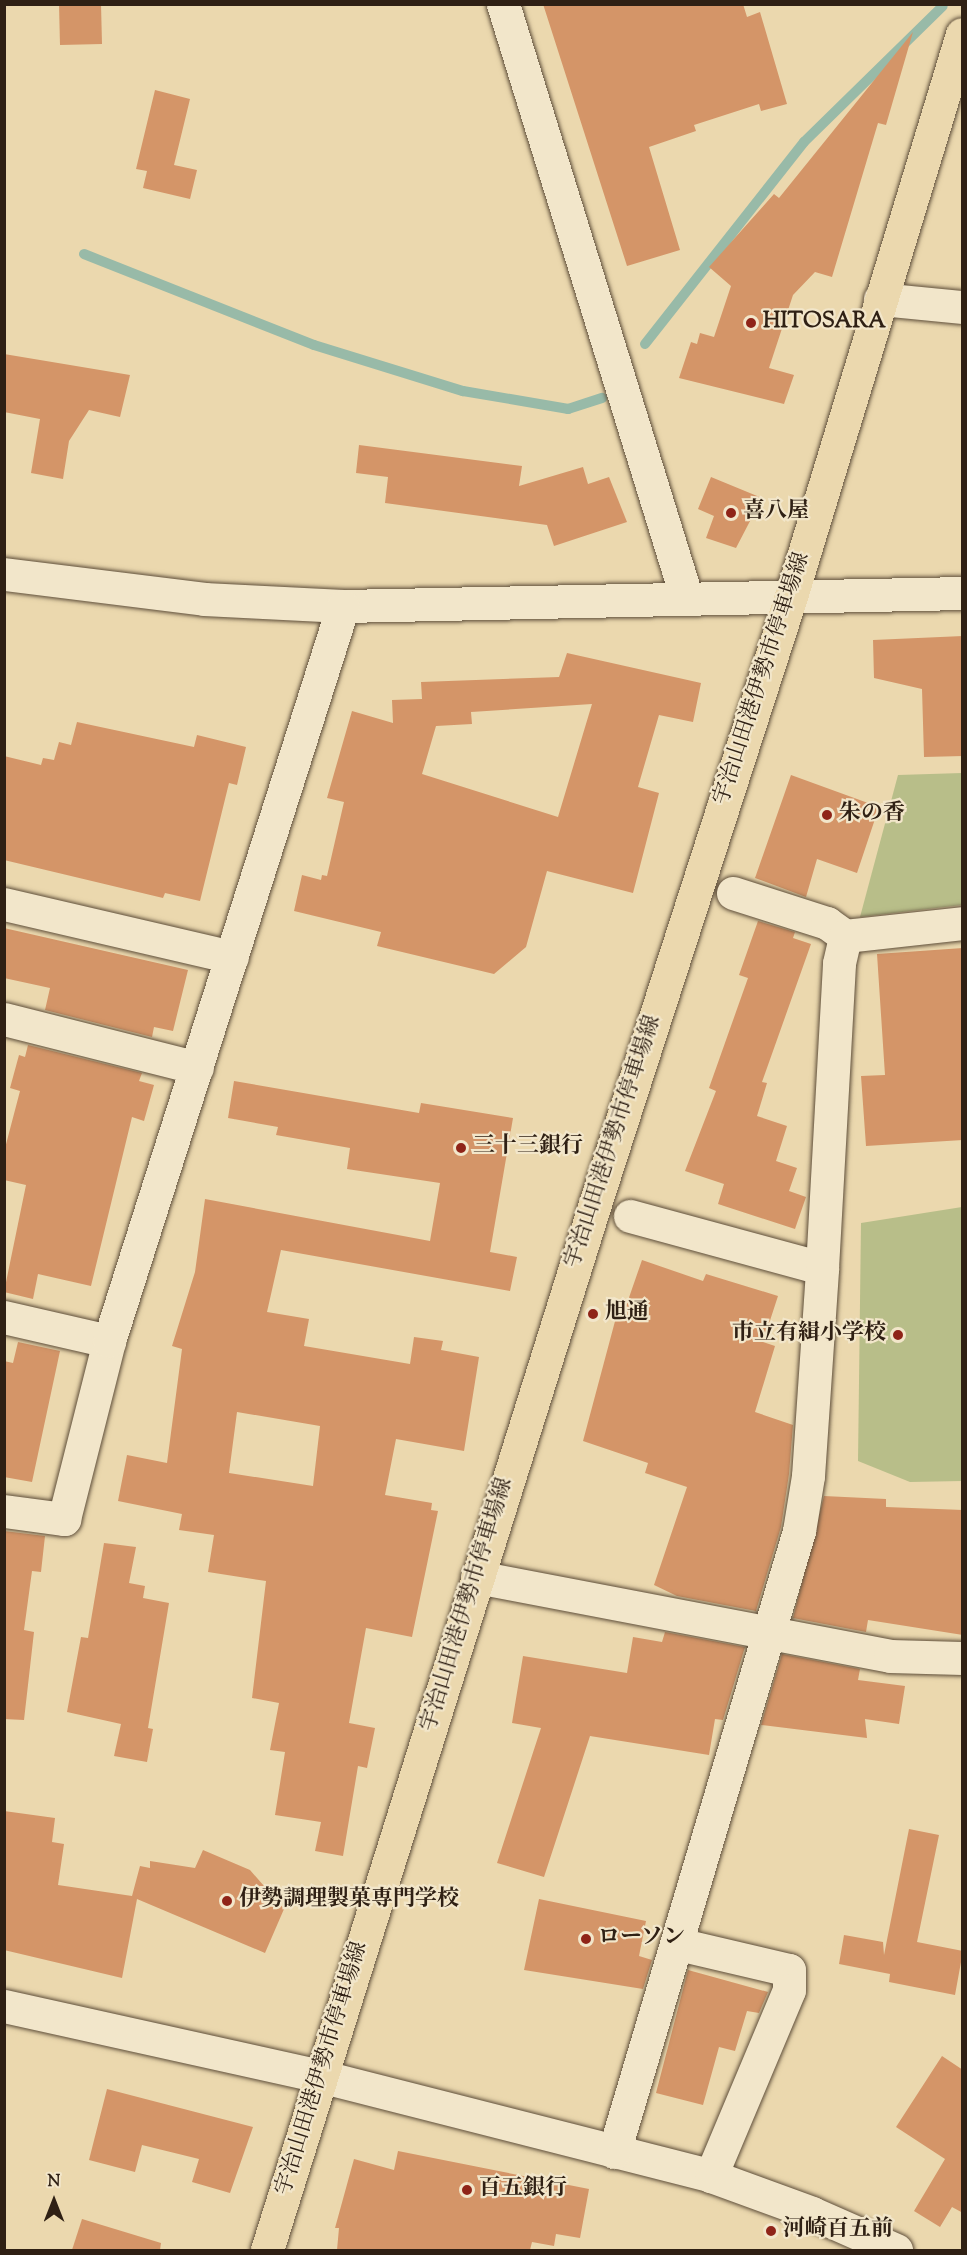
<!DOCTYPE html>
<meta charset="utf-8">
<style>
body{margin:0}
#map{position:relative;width:967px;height:2255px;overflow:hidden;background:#ebd8ae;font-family:"Sorts Mill Goudy","Noto Serif JP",serif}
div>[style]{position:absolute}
.green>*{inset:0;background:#b8be89}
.stream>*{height:10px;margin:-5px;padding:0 5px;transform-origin:5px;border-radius:5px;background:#98baa8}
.building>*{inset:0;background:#d49568}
.roads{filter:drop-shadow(0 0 2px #5e4e3a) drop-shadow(0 0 2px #5e4e3a)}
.minor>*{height:33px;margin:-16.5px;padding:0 16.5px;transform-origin:16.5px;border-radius:16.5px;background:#f2e6ca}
.major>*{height:33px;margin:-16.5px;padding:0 16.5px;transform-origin:16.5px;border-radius:16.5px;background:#ebd8ae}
.dots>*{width:16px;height:16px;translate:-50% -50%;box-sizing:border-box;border:3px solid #f2e6ca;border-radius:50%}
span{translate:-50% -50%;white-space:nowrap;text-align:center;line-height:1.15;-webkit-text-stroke:4.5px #f2e6ca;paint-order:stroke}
.poi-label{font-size:22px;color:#2f2014;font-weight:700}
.left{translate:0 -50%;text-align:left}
.right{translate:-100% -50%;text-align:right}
.street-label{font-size:22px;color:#2f2014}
.frame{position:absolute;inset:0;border:6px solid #2f2014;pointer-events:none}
.north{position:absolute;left:24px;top:2171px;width:60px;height:60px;-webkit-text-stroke:4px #f2e6ca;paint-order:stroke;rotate:0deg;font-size:16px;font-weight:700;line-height:24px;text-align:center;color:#2f2014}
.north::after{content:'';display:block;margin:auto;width:21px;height:27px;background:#2f2014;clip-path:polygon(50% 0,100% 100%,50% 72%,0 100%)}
</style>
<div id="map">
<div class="green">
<i style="clip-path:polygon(962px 773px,962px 905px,860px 917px,898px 775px)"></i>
<i style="clip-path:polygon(962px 1207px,962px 1481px,910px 1482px,858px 1461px,861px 1223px)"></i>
</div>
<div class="stream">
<i style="left:84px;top:254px;width:247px;rotate:21.6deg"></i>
<i style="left:314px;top:345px;width:156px;rotate:17.2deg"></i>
<i style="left:463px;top:391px;width:107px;rotate:9.7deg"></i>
<i style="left:568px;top:409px;width:36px;rotate:-18deg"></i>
<i style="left:645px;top:344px;width:257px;rotate:-51.8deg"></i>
<i style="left:804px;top:142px;width:194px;rotate:-44.4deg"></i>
</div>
<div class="building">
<i style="clip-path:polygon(59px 4px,101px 4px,102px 44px,60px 45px)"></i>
<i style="clip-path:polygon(543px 4px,743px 4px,747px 17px,760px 12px,787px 104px,761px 111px,759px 104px,694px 125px,696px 131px,649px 147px,680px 250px,627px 266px)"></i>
<i style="clip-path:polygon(913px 32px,886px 125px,878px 123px,832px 277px,815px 272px,793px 295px,769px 368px,794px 375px,784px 404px,679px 378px,691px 342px,697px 344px,700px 333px,714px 337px,731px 286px,709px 267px,774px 194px,779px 198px)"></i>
<i style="clip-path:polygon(155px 90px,190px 99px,174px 165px,197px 170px,190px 199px,143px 188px,147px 171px,136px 169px)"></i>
<i style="clip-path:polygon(4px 354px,130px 375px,120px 417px,89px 410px,69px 441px,63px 479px,31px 473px,40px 419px,4px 412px)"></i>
<i style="clip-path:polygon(359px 445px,522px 466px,519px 486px,583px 467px,588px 484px,609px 477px,627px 522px,554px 546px,547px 525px,385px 503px,388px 477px,356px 473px)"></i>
<i style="clip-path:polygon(711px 477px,762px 498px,736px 548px,706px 538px,714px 516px,698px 509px)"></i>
<i style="clip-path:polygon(963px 636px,963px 756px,924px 757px,922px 689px,874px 678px,873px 640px)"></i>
<i style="clip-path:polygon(evenodd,567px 653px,701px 683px,693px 722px,659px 715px,638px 787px,659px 793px,633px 893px,547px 871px,526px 947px,494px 974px,377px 946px,381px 932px,294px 911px,302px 875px,321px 880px,322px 875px,327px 876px,344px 802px,327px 798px,352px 711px,393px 723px,392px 700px,422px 699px,421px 682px,559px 677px,567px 653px,592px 704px,558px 817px,422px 774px,436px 726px,472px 724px,471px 712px,592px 704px)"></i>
<i style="clip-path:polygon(77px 722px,194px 747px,197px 735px,246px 747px,237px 785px,229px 783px,200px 901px,165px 893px,163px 898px,4px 860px,4px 756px,41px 765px,43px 758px,54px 760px,59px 742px,71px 745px)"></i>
<i style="clip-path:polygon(791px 775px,879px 807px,857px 873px,817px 859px,806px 897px,755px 878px)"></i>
<i style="clip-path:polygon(758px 921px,795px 932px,793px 938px,811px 944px,762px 1082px,767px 1083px,757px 1116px,787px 1126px,776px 1161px,797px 1168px,789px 1191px,806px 1197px,795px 1229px,718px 1204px,724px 1184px,685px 1171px,716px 1091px,709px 1088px,748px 978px,739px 975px)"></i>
<i style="clip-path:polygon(4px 928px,188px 970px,173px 1031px,154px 1027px,152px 1037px,45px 1010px,50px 988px,4px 978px)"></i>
<i style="clip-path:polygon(963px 948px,963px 1140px,866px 1146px,861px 1076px,885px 1075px,877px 954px)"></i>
<i style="clip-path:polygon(28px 1045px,142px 1073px,139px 1081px,154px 1085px,144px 1121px,132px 1117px,91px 1286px,38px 1274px,33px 1299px,4px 1292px,26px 1185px,4px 1180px,4px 1152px,20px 1091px,10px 1088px,19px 1055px,25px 1057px)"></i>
<i style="clip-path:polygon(evenodd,234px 1081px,419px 1113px,421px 1103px,513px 1118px,490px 1252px,517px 1257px,510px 1291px,281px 1250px,267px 1312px,309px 1319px,304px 1346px,410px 1364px,414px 1337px,443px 1341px,441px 1350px,479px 1357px,464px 1451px,396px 1439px,385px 1495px,432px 1503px,431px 1510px,438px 1511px,412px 1637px,366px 1628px,349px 1723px,375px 1728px,367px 1768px,358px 1766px,343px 1856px,315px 1851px,321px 1822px,275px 1815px,285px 1752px,270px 1750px,279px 1703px,252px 1698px,266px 1581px,208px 1572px,214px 1535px,179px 1530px,182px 1514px,118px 1501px,127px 1455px,167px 1463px,182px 1349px,172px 1346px,195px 1272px,205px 1199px,430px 1241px,440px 1183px,347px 1169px,350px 1148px,276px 1135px,278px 1127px,228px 1118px,234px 1081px,237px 1412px,320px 1426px,313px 1486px,229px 1473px,237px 1412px)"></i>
<i style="clip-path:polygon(642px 1260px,703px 1281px,706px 1274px,778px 1296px,763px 1342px,775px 1346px,755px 1412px,793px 1425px,789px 1474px,781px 1527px,756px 1611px,677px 1596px,654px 1585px,687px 1487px,645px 1473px,648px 1463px,583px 1441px,618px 1310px,624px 1312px)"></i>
<i style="clip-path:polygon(18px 1342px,60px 1351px,32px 1482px,4px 1477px,4px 1361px,13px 1363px)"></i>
<i style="clip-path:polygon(824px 1496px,886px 1499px,886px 1507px,963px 1510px,963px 1635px,868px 1620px,866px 1632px,793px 1618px)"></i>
<i style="clip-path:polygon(4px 1531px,45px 1536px,41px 1572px,32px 1571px,24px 1630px,34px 1632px,24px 1720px,4px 1719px)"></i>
<i style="clip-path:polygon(104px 1543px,136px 1547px,129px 1583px,145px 1586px,143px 1598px,169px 1603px,148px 1728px,153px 1729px,147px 1762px,114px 1756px,121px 1724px,67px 1712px,81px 1637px,88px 1638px)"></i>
<i style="clip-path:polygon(665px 1632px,745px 1647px,723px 1720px,715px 1719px,709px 1755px,590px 1736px,544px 1877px,497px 1863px,541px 1728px,512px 1723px,523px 1656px,627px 1673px,633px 1637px,662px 1642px)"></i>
<i style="clip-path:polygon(782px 1654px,860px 1669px,858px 1680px,905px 1686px,899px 1724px,865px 1719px,867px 1738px,761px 1725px)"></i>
<i style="clip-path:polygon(4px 1811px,55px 1818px,52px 1842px,64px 1844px,58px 1885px,132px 1896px,140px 1866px,150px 1868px,150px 1861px,195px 1868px,203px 1850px,250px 1870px,284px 1909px,265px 1953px,137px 1899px,122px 1978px,4px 1950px)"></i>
<i style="clip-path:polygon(909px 1829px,939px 1835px,917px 1942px,963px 1951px,955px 1995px,889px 1982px,890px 1974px,839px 1964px,844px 1935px,883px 1942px,884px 1955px)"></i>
<i style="clip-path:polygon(539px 1899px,646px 1921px,639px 1956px,652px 1960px,643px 1989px,524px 1970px)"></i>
<i style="clip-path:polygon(688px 1970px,768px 1992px,759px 2013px,747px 2011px,735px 2051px,719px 2047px,703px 2105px,656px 2093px)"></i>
<i style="clip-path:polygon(942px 2056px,963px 2070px,963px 2213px,952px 2207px,940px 2227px,914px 2211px,945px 2159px,896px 2127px)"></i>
<i style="clip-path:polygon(107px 2089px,253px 2127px,230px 2193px,192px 2182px,199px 2159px,142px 2145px,135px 2172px,89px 2160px)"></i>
<i style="clip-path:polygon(398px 2151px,589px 2189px,580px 2238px,556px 2234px,554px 2246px,532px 2242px,530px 2250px,337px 2250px,339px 2228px,335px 2228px,354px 2159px,394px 2170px)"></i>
<i style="clip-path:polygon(82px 2219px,161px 2243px,160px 2250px,72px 2250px)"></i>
</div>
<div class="roads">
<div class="minor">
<i style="left:503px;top:4px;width:620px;rotate:72.82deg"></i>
<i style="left:880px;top:299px;width:82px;rotate:5.6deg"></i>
<i style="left:4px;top:574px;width:202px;rotate:7.1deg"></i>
<i style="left:204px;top:599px;width:139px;rotate:2.9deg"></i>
<i style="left:343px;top:606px;width:619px;rotate:-1.2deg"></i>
<i style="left:733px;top:893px;width:99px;rotate:17.7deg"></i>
<i style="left:827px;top:923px;width:22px;rotate:36deg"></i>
<i style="left:845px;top:936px;width:118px;rotate:-6.3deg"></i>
<i style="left:4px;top:904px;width:234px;rotate:13.1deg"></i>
<i style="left:4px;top:1019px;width:199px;rotate:14.2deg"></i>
<i style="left:630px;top:1216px;width:199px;rotate:15.2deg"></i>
<i style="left:4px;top:1317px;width:108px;rotate:12.9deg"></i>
<i style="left:4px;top:1511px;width:61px;rotate:7.6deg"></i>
<i style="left:64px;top:1519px;width:184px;rotate:-75.8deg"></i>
<i style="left:109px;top:1341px;width:771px;rotate:-72.34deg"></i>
<i style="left:477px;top:1577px;width:420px;rotate:10.8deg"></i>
<i style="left:890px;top:1656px;width:72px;rotate:1.6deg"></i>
<i style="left:678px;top:1944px;width:114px;rotate:13.2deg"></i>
<i style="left:789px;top:1970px;width:20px;rotate:90deg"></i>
<i style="left:789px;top:1990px;width:202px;rotate:112.8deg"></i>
<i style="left:4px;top:2006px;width:324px;rotate:12.5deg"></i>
<i style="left:320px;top:2076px;width:404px;rotate:14.3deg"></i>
<i style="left:711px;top:2176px;width:108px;rotate:20.1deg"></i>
<i style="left:812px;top:2213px;width:92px;rotate:23.8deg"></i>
<i style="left:614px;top:2152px;width:648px;rotate:-73.41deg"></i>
<i style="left:799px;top:1531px;width:56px;rotate:-80.7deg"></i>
<i style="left:808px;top:1476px;width:208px;rotate:-86.1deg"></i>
<i style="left:822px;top:1268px;width:305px;rotate:-86.8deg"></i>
<i style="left:839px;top:963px;width:28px;rotate:-77deg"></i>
</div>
<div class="major">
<i style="left:267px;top:2250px;width:1093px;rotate:-72.59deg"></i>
<i style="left:594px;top:1207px;width:645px;rotate:-72.13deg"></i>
<i style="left:792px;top:593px;width:584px;rotate:-73.08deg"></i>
</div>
</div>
<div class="dots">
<i style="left:751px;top:323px;background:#8f2418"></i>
<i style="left:731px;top:513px;background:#8f2418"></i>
<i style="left:827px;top:815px;background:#8f2418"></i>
<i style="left:461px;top:1148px;background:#8f2418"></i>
<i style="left:593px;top:1314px;background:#8f2418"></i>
<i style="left:898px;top:1335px;background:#8f2418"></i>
<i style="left:227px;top:1901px;background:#8f2418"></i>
<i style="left:586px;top:1939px;background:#8f2418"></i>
<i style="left:467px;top:2190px;background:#8f2418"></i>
<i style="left:771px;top:2231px;background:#8f2418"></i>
</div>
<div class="poi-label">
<span class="left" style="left:763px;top:323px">HITOSARA</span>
<span class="left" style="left:743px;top:513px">喜八屋</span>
<span class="left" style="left:839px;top:815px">朱の香</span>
<span class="left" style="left:473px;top:1148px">三十三銀行</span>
<span class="left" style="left:605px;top:1314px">旭通</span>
<span class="right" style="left:886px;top:1335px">市立有緝小学校</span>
<span class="left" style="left:239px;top:1901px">伊勢調理製菓専門学校</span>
<span class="left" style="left:598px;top:1939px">ローソン</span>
<span class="left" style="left:479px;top:2190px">百五銀行</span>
<span class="left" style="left:783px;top:2231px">河崎百五前</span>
</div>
<div class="street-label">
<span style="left:763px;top:679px;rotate:-72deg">宇治山田港伊勢市停車場線</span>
<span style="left:614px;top:1142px;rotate:-72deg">宇治山田港伊勢市停車場線</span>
<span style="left:468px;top:1605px;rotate:-73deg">宇治山田港伊勢市停車場線</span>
<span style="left:323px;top:2069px;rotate:-73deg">宇治山田港伊勢市停車場線</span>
</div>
<div class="frame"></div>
<div class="north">N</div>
</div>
